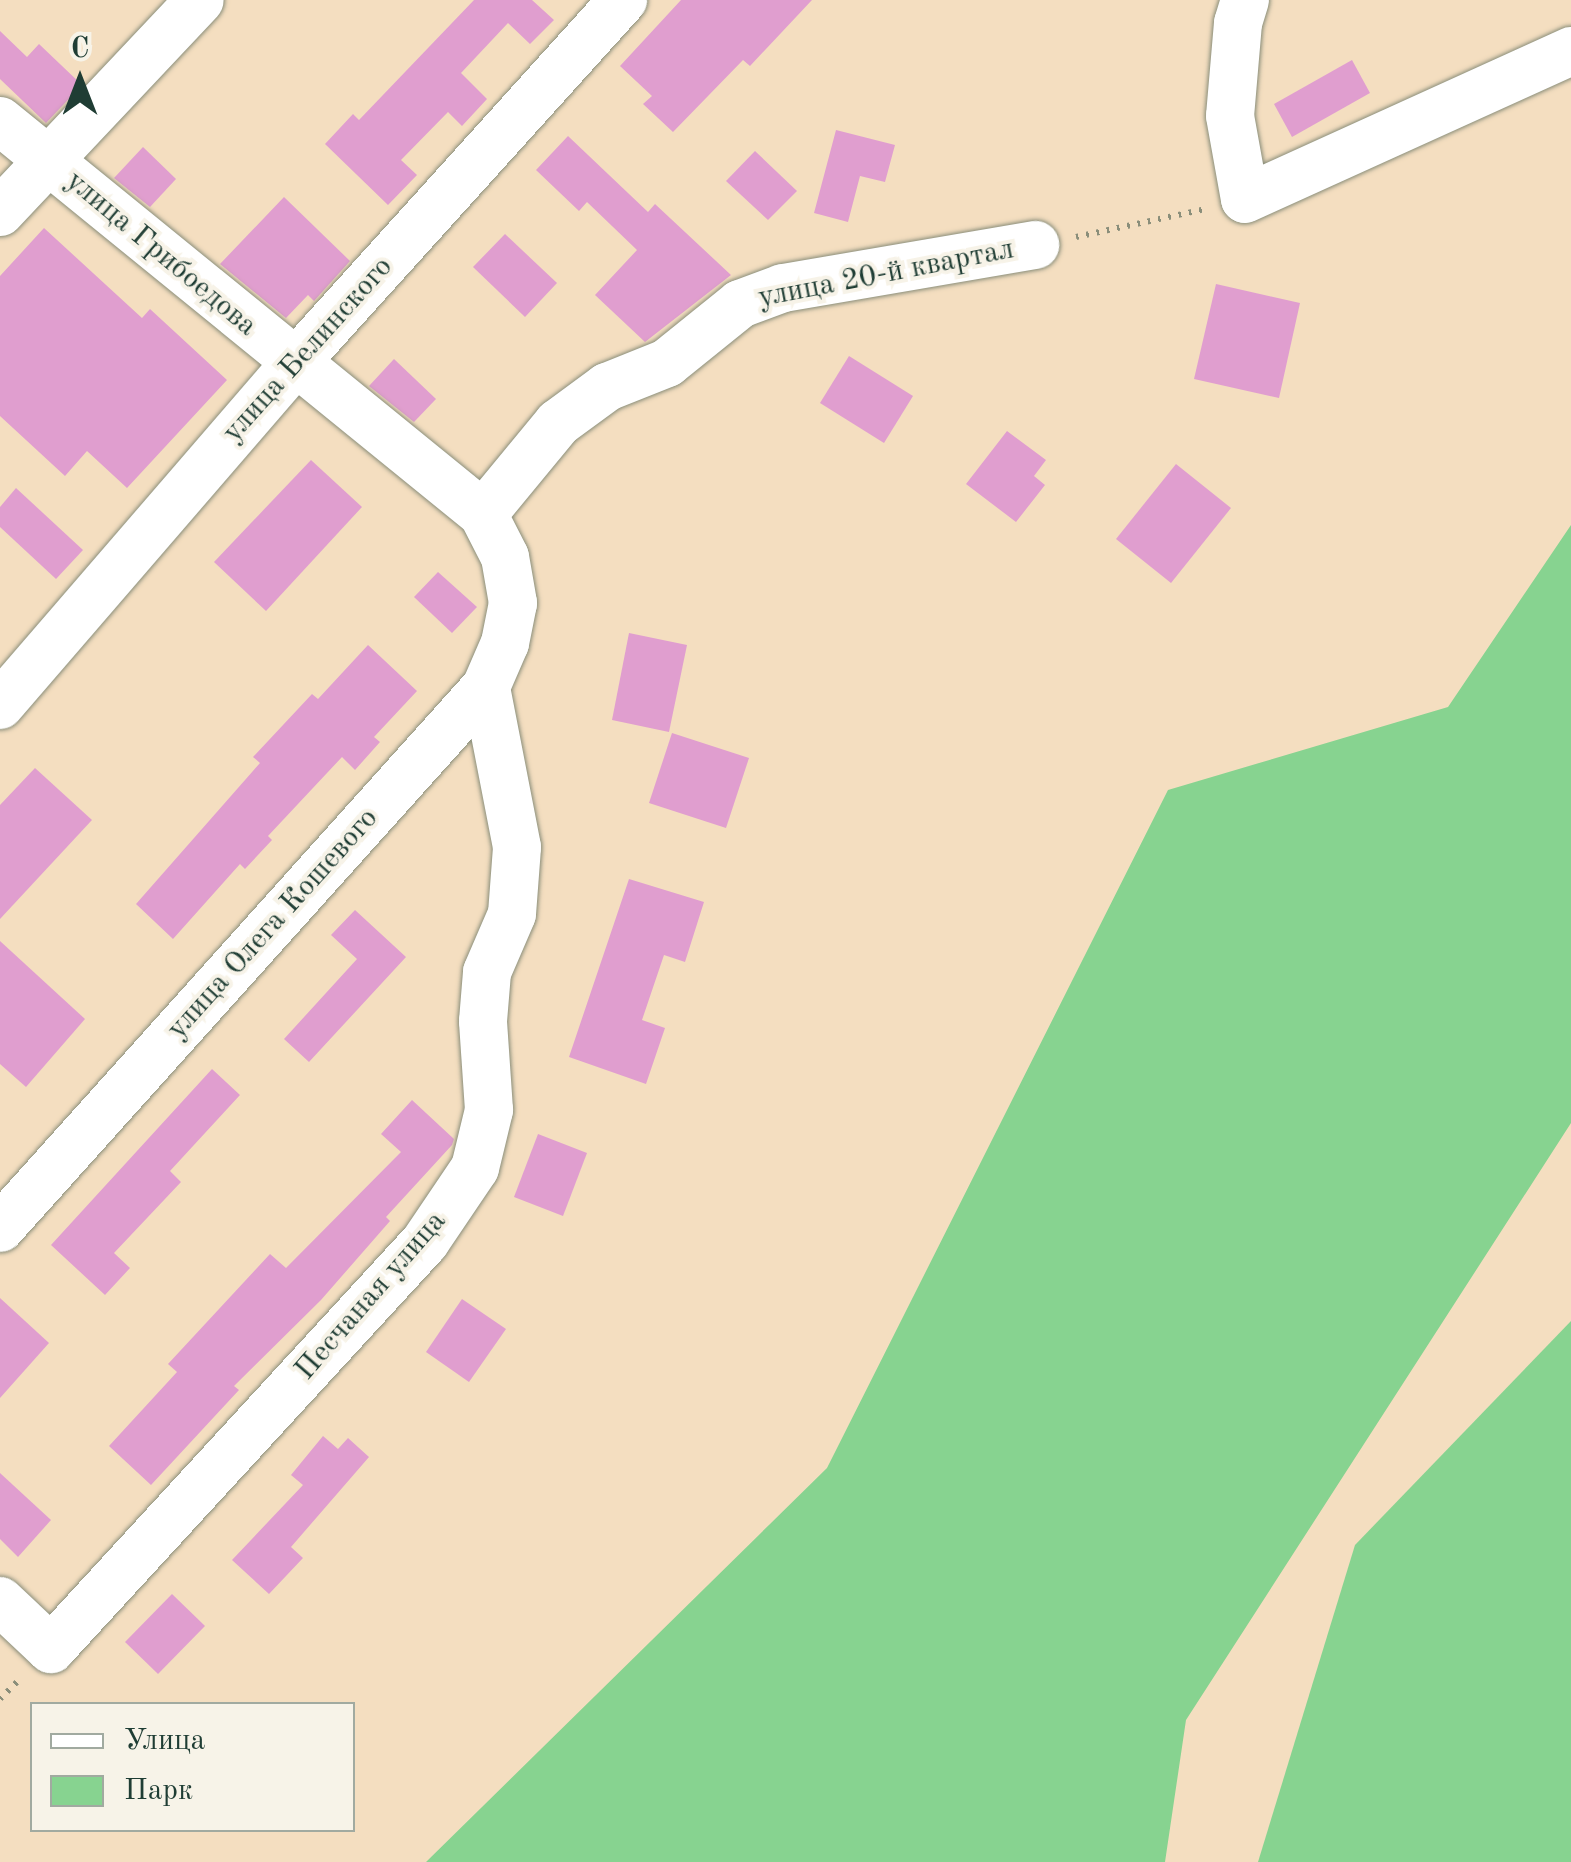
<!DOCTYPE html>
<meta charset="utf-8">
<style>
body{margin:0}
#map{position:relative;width:1571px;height:1862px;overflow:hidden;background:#f4dec0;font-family:"Old Standard TT",serif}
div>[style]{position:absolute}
.green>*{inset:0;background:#87d390}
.building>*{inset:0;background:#e09ecf}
.path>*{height:6px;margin-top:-3px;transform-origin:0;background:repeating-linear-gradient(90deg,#8a8e7a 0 2.5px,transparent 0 10.5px)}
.roads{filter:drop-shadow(0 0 2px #8a8e7a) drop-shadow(0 0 2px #8a8e7a)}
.minor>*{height:48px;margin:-24px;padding:0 24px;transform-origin:24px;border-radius:24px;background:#fff}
span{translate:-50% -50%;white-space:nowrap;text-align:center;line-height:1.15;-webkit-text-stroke:8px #f7f3e8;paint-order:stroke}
.street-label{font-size:30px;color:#1f3d34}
.legend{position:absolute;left:30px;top:1702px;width:325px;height:130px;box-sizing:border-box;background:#f7f3e8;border:2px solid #a1aaa0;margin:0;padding:12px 18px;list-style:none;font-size:30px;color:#1f3d34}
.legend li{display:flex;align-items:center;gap:20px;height:50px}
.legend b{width:50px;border:2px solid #a1aaa0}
.north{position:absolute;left:30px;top:30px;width:100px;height:100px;-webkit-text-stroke:8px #f7f3e8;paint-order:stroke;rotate:0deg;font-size:28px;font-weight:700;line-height:40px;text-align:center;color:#1f3d34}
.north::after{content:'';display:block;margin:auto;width:35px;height:45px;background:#1f3d34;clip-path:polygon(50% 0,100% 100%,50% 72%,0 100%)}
</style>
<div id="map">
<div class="green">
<i style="clip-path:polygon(1571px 525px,1571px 1123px,1186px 1720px,1165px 1862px,426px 1862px,827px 1468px,1168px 790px,1448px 707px)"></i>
<i style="clip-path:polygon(1571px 1321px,1571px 1862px,1258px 1862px,1355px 1545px)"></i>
</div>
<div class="building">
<i style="clip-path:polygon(474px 0,532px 0,554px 20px,530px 44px,508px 23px,461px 73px,487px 99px,462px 126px,448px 112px,401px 160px,417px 175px,388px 205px,325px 144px,353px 114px,359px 120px)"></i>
<i style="clip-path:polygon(681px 0,812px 0,750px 66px,743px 60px,673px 132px,643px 104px,652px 96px,620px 66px)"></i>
<i style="clip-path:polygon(0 31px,27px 57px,39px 44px,82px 85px,46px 123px,0 79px)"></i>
<i style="clip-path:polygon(1352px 60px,1370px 93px,1292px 137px,1274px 104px)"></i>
<i style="clip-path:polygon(836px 130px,895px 145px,885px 182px,860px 176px,848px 222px,814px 213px)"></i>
<i style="clip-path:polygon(568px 136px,648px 212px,655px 204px,731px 275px,645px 342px,595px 295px,637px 250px,587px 202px,579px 211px,536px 170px)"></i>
<i style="clip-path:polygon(143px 147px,176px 179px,150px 207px,114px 178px)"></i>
<i style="clip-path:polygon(755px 151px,797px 191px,768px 220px,726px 181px)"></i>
<i style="clip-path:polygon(284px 197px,350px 261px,314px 301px,308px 295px,286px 318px,220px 264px)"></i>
<i style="clip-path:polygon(44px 228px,142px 318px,150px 309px,227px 380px,127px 488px,87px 451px,65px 476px,0 416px,0 276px)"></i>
<i style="clip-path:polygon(505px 234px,557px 283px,525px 317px,473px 267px)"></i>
<i style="clip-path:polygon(1216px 284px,1300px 303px,1279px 398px,1194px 379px)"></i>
<i style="clip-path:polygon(849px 356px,913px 396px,884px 443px,820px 403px)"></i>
<i style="clip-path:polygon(394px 359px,436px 399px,414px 422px,369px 386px)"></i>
<i style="clip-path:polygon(1007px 431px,1046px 460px,1034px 476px,1045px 485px,1016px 522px,966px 484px)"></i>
<i style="clip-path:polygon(311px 460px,362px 507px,266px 611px,214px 562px)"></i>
<i style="clip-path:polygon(1176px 464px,1231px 508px,1171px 583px,1116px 539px)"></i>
<i style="clip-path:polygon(16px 488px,83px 550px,56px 579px,0 527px,0 507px)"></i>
<i style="clip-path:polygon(438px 572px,477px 607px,452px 633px,414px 597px)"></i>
<i style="clip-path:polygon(629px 633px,687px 645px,669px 732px,612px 720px)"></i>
<i style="clip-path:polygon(368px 645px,417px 691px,374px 737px,380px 742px,355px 770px,342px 757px,268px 836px,272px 840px,245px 869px,240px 864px,173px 939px,136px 904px,260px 763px,253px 757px,312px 694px,318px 699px)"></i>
<i style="clip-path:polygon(672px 733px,749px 758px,726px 828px,649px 803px)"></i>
<i style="clip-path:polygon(35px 768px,92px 820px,0 919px,0 805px)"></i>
<i style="clip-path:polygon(629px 879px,704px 902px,685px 962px,664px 955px,642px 1020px,665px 1028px,646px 1084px,569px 1057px)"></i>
<i style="clip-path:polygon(355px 910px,406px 957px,309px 1062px,284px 1039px,357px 959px,331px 935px)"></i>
<i style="clip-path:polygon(0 941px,85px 1019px,26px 1087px,0 1064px)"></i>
<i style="clip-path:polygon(212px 1069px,240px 1095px,170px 1171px,181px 1182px,114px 1253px,130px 1268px,105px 1295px,51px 1245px)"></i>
<i style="clip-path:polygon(412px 1100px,454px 1139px,452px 1145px,386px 1217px,390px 1221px,321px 1300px,234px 1386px,239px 1390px,151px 1485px,109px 1446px,177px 1372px,168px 1364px,270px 1254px,286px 1268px,401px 1152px,381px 1134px)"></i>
<i style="clip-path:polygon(538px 1134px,587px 1153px,563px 1216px,514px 1197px)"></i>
<i style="clip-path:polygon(0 1298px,49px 1343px,0 1398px)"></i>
<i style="clip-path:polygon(462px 1299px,506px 1329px,469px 1382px,426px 1352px)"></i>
<i style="clip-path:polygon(323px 1436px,338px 1449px,348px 1438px,369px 1457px,291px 1547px,303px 1558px,269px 1594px,232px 1560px,303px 1485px,291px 1475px)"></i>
<i style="clip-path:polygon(0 1473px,51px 1520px,18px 1557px,0 1539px)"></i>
<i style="clip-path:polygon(172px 1594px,205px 1626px,158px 1674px,125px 1642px)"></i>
</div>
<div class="path">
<i style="left:1076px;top:237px;width:132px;rotate:-12.2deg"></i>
<i style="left:0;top:1699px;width:28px;rotate:-45deg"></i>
</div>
<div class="roads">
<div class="minor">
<i style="left:1245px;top:0;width:24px;rotate:107deg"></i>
<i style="left:1238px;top:23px;width:93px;rotate:94.9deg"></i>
<i style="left:1230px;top:116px;width:84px;rotate:79.8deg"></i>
<i style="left:1245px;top:199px;width:358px;rotate:-24.4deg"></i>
<i style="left:0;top:121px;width:623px;rotate:39.13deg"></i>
<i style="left:483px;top:514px;width:48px;rotate:62.9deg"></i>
<i style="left:505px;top:557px;width:47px;rotate:80.1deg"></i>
<i style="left:513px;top:603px;width:41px;rotate:101.3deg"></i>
<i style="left:505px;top:643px;width:48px;rotate:113.4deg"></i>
<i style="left:486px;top:687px;width:727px;rotate:131.93deg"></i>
<i style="left:0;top:212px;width:291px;rotate:-46.7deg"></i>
<i style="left:483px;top:514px;width:118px;rotate:-50.5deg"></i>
<i style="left:558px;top:423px;width:61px;rotate:-36.3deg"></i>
<i style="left:607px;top:387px;width:65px;rotate:-21.8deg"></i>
<i style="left:667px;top:363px;width:94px;rotate:-38.9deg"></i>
<i style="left:740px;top:304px;width:46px;rotate:-20.4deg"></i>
<i style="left:783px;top:288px;width:256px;rotate:-9.7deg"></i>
<i style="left:0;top:705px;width:450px;rotate:-49.2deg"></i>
<i style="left:294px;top:364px;width:491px;rotate:-47.9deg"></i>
<i style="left:0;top:1601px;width:70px;rotate:43.3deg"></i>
<i style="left:51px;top:1649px;width:553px;rotate:-47.42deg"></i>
<i style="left:425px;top:1242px;width:89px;rotate:-56deg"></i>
<i style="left:475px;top:1168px;width:60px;rotate:-76.4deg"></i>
<i style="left:489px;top:1110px;width:89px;rotate:-93.9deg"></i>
<i style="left:483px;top:1021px;width:49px;rotate:-85.3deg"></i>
<i style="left:487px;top:972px;width:63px;rotate:-66.7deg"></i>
<i style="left:512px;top:914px;width:67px;rotate:-85.7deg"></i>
<i style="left:517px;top:847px;width:163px;rotate:-101deg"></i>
</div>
</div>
<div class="street-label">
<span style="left:161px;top:254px;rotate:40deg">улица Грибоедова</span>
<span style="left:886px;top:274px;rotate:-11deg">улица 20-й квартал</span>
<span style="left:308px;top:350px;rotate:-48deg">улица Белинского</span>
<span style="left:273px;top:924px;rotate:-48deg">улица Олега Кошевого</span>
<span style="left:371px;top:1296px;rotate:-49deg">Песчаная улица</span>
</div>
<ul class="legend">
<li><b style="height:12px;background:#fff"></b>Улица</li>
<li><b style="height:28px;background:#87d390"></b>Парк</li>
</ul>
<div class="north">С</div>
</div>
